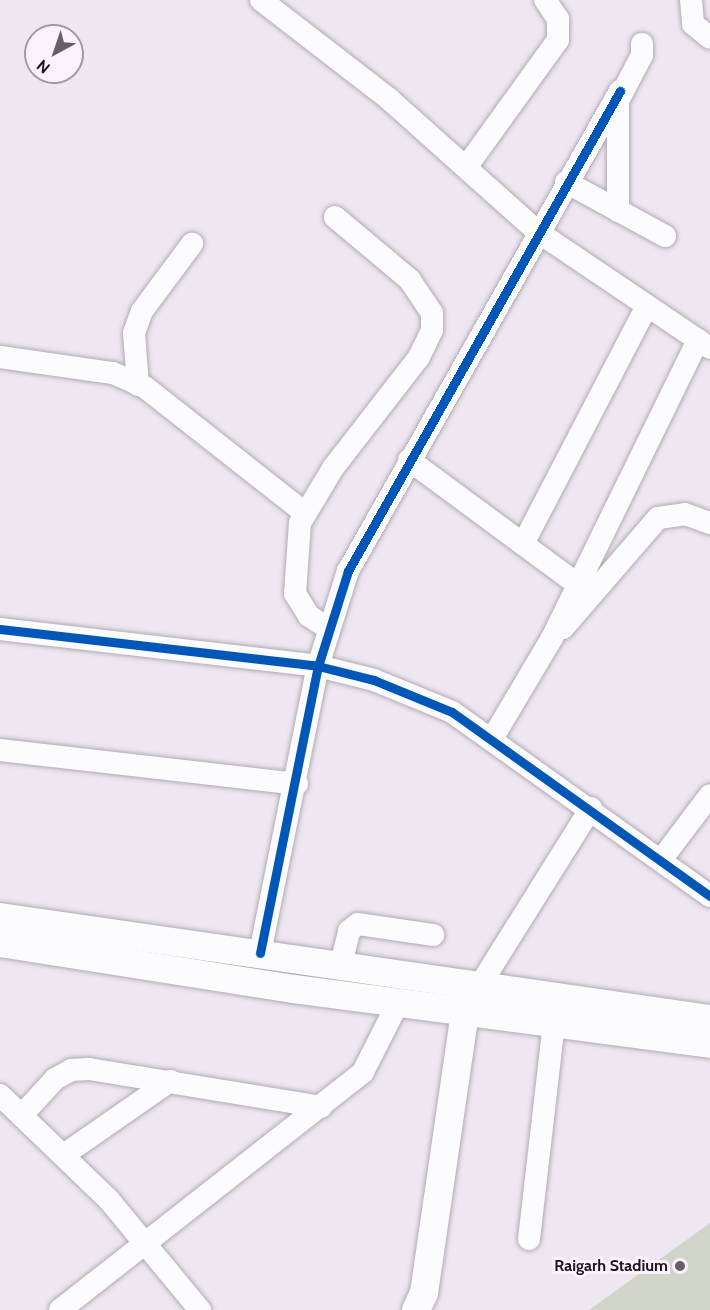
<!DOCTYPE html>
<style>
body{margin:0}
#map{position:relative;width:710px;height:1310px;overflow:hidden;background:#eee6f1;font-family:Cabin,sans-serif}
div>[style]{position:absolute}
.green>*{inset:0;background:#d1d5c9}
.roads{filter:drop-shadow(0 0 2px #b2abb3) drop-shadow(0 0 2px #b2abb3)}
.minor>*{height:22px;margin:-11px;padding:0 11px;transform-origin:11px;border-radius:11px;background:#fcfbfd}
.tertiary>*{height:28px;margin:-14px;padding:0 14px;transform-origin:14px;border-radius:14px;background:#fcfbfd}
.cycleway>*{height:9px;margin:-4.5px;padding:0 4.5px;transform-origin:4.5px;border-radius:4.5px;background:#0057b8}
.dots>*{width:16px;height:16px;translate:-50% -50%;box-sizing:border-box;border:3px solid #faf1fd;border-radius:50%}
span{translate:-50% -50%;white-space:nowrap;text-align:center;line-height:1.15;-webkit-text-stroke:6px #faf1fd;paint-order:stroke}
.poi-label{font-size:16px;color:#1b161d;font-weight:700}
.right{translate:-100% -50%;text-align:right}
.north{position:absolute;left:24px;top:24px;width:60px;height:60px;box-sizing:border-box;background:#faf1fd;border:2px solid #a199a3;border-radius:50%;rotate:220deg;font-size:16px;font-weight:700;line-height:24px;text-align:center;color:#1b161d}
.north::after{content:'';display:block;margin:auto;width:21px;height:27px;background:#655f67;clip-path:polygon(50% 0,100% 100%,50% 72%,0 100%)}
</style>
<div id="map">
<div class="green">
<i style="clip-path:polygon(710px 1223px,710px 1310px,589px 1310px)"></i>
</div>
<div class="roads">
<div class="minor">
<i style="left:261px;top:0;width:162px;rotate:37.7deg"></i>
<i style="left:389px;top:99px;width:200px;rotate:41.8deg"></i>
<i style="left:538px;top:232px;width:207px;rotate:34deg"></i>
<i style="left:691px;top:0;width:24px;rotate:85deg"></i>
<i style="left:693px;top:24px;width:22px;rotate:39deg"></i>
<i style="left:467px;top:166px;width:155px;rotate:-54.2deg"></i>
<i style="left:558px;top:40px;width:21px;rotate:-90deg"></i>
<i style="left:558px;top:19px;width:23px;rotate:-124deg"></i>
<i style="left:566px;top:182px;width:113px;rotate:28.6deg"></i>
<i style="left:618px;top:211px;width:110px;rotate:-90deg"></i>
<i style="left:618px;top:101px;width:52px;rotate:-62.4deg"></i>
<i style="left:642px;top:55px;width:11px;rotate:-90deg"></i>
<i style="left:0;top:357px;width:114px;rotate:8.1deg"></i>
<i style="left:113px;top:373px;width:36px;rotate:24deg"></i>
<i style="left:146px;top:388px;width:202px;rotate:38.2deg"></i>
<i style="left:138px;top:385px;width:52px;rotate:-94.4deg"></i>
<i style="left:134px;top:333px;width:23px;rotate:-70deg"></i>
<i style="left:142px;top:311px;width:84px;rotate:-53.3deg"></i>
<i style="left:409px;top:460px;width:209px;rotate:36.4deg"></i>
<i style="left:523px;top:544px;width:268px;rotate:-62.5deg"></i>
<i style="left:327px;top:628px;width:22px;rotate:-146deg"></i>
<i style="left:309px;top:616px;width:26px;rotate:-122deg"></i>
<i style="left:295px;top:594px;width:71px;rotate:-86deg"></i>
<i style="left:300px;top:523px;width:64px;rotate:-59deg"></i>
<i style="left:333px;top:468px;width:140px;rotate:-52.2deg"></i>
<i style="left:419px;top:357px;width:30px;rotate:-64deg"></i>
<i style="left:432px;top:330px;width:17px;rotate:-90deg"></i>
<i style="left:432px;top:313px;width:40px;rotate:-124deg"></i>
<i style="left:410px;top:280px;width:98px;rotate:-140deg"></i>
<i style="left:563px;top:628px;width:145px;rotate:-49.2deg"></i>
<i style="left:658px;top:518px;width:27px;rotate:-8deg"></i>
<i style="left:685px;top:514px;width:27px;rotate:20deg"></i>
<i style="left:0;top:629px;width:320px;rotate:6.6deg"></i>
<i style="left:318px;top:666px;width:58px;rotate:14deg"></i>
<i style="left:374px;top:680px;width:84px;rotate:22.3deg"></i>
<i style="left:452px;top:712px;width:317px;rotate:35.5deg"></i>
<i style="left:492px;top:739px;width:117px;rotate:-59.3deg"></i>
<i style="left:552px;top:638px;width:332px;rotate:-63.9deg"></i>
<i style="left:0;top:750px;width:299px;rotate:6.5deg"></i>
<i style="left:661px;top:860px;width:81px;rotate:-53deg"></i>
<i style="left:260px;top:953px;width:293px;rotate:-78.6deg"></i>
<i style="left:318px;top:666px;width:100px;rotate:-72.5deg"></i>
<i style="left:348px;top:571px;width:552px;rotate:-60.46deg"></i>
<i style="left:341px;top:964px;width:34px;rotate:-76deg"></i>
<i style="left:349px;top:931px;width:11px;rotate:-38deg"></i>
<i style="left:358px;top:924px;width:76px;rotate:8.3deg"></i>
<i style="left:480px;top:985px;width:209px;rotate:-57.9deg"></i>
<i style="left:0;top:1095px;width:151px;rotate:43.9deg"></i>
<i style="left:109px;top:1200px;width:143px;rotate:50.4deg"></i>
<i style="left:22px;top:1115px;width:49px;rotate:-47.5deg"></i>
<i style="left:55px;top:1079px;width:18px;rotate:-29deg"></i>
<i style="left:71px;top:1070px;width:18px;rotate:-3deg"></i>
<i style="left:89px;top:1069px;width:235px;rotate:9.3deg"></i>
<i style="left:65px;top:1154px;width:128px;rotate:-34.8deg"></i>
<i style="left:529px;top:1239px;width:234px;rotate:-83.4deg"></i>
<i style="left:60px;top:1310px;width:385px;rotate:-38.1deg"></i>
<i style="left:363px;top:1072px;width:77px;rotate:-63.1deg"></i>
</div>
<div class="tertiary">
<i style="left:0;top:917px;width:717px;rotate:8.18deg"></i>
<i style="left:0;top:943px;width:298px;rotate:8.9deg"></i>
<i style="left:294px;top:989px;width:420px;rotate:7.5deg"></i>
<i style="left:416px;top:1310px;width:19px;rotate:-65deg"></i>
<i style="left:424px;top:1293px;width:303px;rotate:-81.7deg"></i>
</div>
</div>
<div class="cycleway">
<i style="left:0;top:629px;width:320px;rotate:6.6deg"></i>
<i style="left:318px;top:666px;width:58px;rotate:14deg"></i>
<i style="left:374px;top:680px;width:84px;rotate:22.3deg"></i>
<i style="left:452px;top:712px;width:317px;rotate:35.5deg"></i>
<i style="left:260px;top:953px;width:293px;rotate:-78.6deg"></i>
<i style="left:318px;top:666px;width:100px;rotate:-72.5deg"></i>
<i style="left:348px;top:571px;width:552px;rotate:-60.46deg"></i>
</div>
<div class="dots">
<i style="left:680px;top:1266px;background:#655f67"></i>
</div>
<div class="poi-label">
<span class="right" style="left:668px;top:1266px">Raigarh Stadium</span>
</div>
<div class="north">N</div>
</div>
